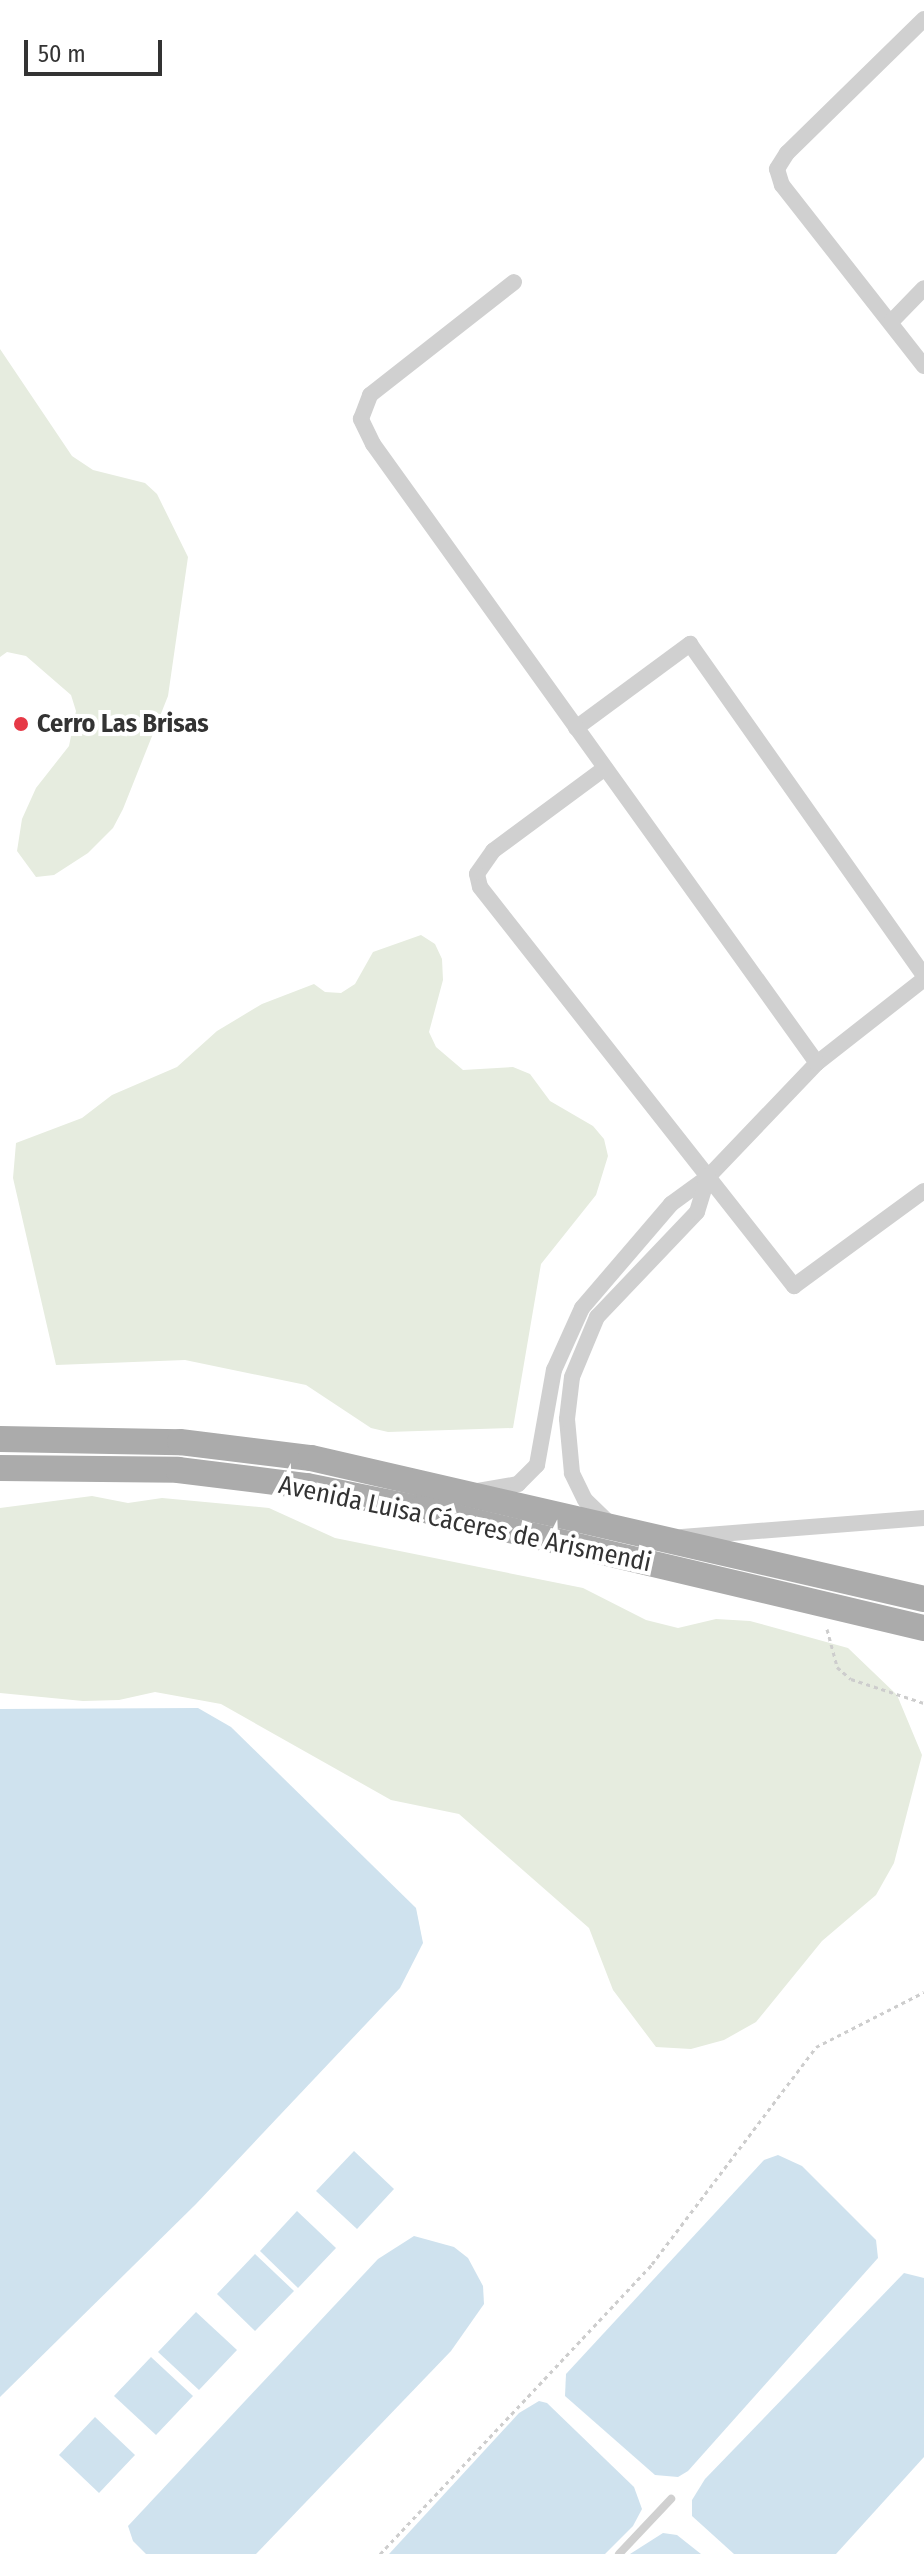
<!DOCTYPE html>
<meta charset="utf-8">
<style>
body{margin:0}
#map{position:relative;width:924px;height:2554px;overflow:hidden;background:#fff;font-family:"Fira Sans Condensed",sans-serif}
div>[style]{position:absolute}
.green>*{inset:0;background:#e6ecdf}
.water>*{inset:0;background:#cfe2ee}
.path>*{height:3px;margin-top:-1.5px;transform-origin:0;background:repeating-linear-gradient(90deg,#cdcdcd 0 4px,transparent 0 8px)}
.service>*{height:8px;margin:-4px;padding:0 4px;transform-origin:4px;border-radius:4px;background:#d0d0d0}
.minor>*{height:16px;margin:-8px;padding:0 8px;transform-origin:8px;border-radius:8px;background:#d0d0d0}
.primary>*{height:26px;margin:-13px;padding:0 13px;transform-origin:13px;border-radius:13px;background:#ababab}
.dots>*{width:22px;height:22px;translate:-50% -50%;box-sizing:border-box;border:4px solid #fff;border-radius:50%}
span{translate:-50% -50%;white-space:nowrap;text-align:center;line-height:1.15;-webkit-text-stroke:8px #fff;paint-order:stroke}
.poi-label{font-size:26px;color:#333;font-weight:700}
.left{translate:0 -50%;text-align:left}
.street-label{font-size:26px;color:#333}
.scale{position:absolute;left:24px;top:40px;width:138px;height:36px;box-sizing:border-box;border:4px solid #333;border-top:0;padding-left:10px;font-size:24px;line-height:28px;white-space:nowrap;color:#333;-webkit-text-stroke:6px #fff;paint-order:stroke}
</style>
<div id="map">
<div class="green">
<i style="clip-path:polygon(0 349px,72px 456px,93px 470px,145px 483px,157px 494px,188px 557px,168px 696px,123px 809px,113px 828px,88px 853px,54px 875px,36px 877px,17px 851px,22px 819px,36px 788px,69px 746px,76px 711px,71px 695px,26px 656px,7px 652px,0 657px)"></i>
<i style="clip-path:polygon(421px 935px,435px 944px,442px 959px,443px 980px,429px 1032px,436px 1047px,463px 1070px,513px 1067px,530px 1074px,550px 1101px,593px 1126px,604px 1139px,608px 1156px,596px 1195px,541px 1264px,513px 1428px,388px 1432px,371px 1428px,306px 1385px,185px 1360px,56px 1365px,13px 1178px,16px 1143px,82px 1118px,112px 1095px,177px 1067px,217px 1031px,262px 1004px,314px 984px,325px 992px,341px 993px,355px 984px,373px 952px)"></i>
<i style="clip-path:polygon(92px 1496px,128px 1503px,162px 1498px,269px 1508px,335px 1538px,583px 1588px,646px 1620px,678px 1628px,716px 1619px,750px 1621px,848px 1648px,897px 1695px,922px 1755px,894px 1863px,876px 1895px,822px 1941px,756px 2022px,724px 2040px,691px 2049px,656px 2047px,613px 1990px,589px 1928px,459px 1814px,391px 1800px,221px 1704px,155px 1692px,119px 1700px,83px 1701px,0 1693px,0 1508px)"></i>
</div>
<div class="water">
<i style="clip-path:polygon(198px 1708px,231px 1727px,416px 1908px,423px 1943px,400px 1988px,196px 2204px,0 2397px,0 1709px)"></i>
<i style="clip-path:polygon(354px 2151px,394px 2189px,357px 2229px,316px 2191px)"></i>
<i style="clip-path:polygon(778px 2155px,802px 2166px,876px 2240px,878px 2258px,688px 2471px,678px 2477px,655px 2475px,565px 2396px,566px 2374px,764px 2160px)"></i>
<i style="clip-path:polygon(297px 2211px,336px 2248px,298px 2288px,260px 2251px)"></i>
<i style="clip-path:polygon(414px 2236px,454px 2247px,468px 2258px,483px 2286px,484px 2304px,451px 2351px,256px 2554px,146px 2554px,133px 2541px,128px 2526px,378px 2259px)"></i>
<i style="clip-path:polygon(255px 2254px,294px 2291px,255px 2331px,217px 2294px)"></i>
<i style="clip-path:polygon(904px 2273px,924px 2278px,924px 2457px,836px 2554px,734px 2554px,692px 2516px,692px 2500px,705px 2479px)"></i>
<i style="clip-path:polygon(196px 2312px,237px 2350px,199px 2390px,158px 2352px)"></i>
<i style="clip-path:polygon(151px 2357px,193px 2396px,156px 2435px,114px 2396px)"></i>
<i style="clip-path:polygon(539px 2401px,547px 2403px,634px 2487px,642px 2509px,633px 2526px,605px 2554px,389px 2554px,519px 2413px)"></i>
<i style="clip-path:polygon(95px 2417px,135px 2455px,99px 2493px,59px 2455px)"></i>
<i style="clip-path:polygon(663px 2533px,677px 2535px,701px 2554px,630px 2554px)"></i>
</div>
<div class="path">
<i style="left:827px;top:1629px;width:39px;rotate:75deg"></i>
<i style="left:837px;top:1667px;width:18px;rotate:41deg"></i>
<i style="left:851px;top:1679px;width:77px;rotate:18.2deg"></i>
<i style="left:380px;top:2554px;width:398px;rotate:-46.8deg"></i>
<i style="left:652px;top:2264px;width:272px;rotate:-52.9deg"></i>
<i style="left:816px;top:2047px;width:121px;rotate:-27deg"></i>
</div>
<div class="service">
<i style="left:619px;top:2554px;width:76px;rotate:-46.6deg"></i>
</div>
<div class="minor">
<i style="left:924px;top:19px;width:192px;rotate:135.6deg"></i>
<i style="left:787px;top:153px;width:19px;rotate:122deg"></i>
<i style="left:777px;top:169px;width:17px;rotate:73deg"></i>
<i style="left:782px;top:185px;width:230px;rotate:51.9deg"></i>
<i style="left:891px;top:322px;width:47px;rotate:-45.9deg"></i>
<i style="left:576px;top:728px;width:142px;rotate:-36.4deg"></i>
<i style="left:690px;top:644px;width:406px;rotate:54.8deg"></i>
<i style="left:605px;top:768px;width:139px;rotate:143.5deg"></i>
<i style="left:493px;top:851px;width:28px;rotate:125deg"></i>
<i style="left:477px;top:874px;width:13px;rotate:77deg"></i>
<i style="left:480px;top:887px;width:508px;rotate:51.8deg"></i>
<i style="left:794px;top:1286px;width:161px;rotate:-36.2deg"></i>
<i style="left:817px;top:1063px;width:136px;rotate:-38.1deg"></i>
<i style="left:478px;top:1491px;width:41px;rotate:-9.9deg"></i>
<i style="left:518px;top:1484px;width:27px;rotate:-45deg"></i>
<i style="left:537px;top:1465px;width:97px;rotate:-79.9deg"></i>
<i style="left:554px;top:1370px;width:68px;rotate:-65.7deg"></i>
<i style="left:582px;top:1308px;width:137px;rotate:-49.4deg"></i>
<i style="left:671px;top:1204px;width:46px;rotate:-36.1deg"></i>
<i style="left:708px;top:1177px;width:158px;rotate:-46.3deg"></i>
<i style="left:817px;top:1063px;width:762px;rotate:-125.65deg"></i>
<i style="left:373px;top:444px;width:28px;rotate:-116deg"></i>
<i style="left:361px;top:419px;width:26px;rotate:-69deg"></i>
<i style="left:370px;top:395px;width:183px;rotate:-38.1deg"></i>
<i style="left:609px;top:1523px;width:33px;rotate:-136deg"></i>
<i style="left:585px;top:1500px;width:30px;rotate:-116deg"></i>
<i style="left:572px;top:1473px;width:54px;rotate:-95.3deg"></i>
<i style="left:567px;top:1419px;width:42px;rotate:-83.2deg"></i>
<i style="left:572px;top:1377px;width:65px;rotate:-67.4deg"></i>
<i style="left:597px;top:1317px;width:145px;rotate:-46.4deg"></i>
<i style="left:697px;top:1212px;width:37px;rotate:-73deg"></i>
<i style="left:682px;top:1537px;width:243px;rotate:-4.5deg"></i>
</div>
<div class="primary">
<i style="left:0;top:1439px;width:180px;rotate:1deg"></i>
<i style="left:180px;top:1442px;width:132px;rotate:7deg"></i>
<i style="left:311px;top:1458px;width:629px;rotate:12.95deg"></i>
<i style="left:0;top:1468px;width:178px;rotate:0.6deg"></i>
<i style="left:178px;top:1470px;width:130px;rotate:7.1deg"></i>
<i style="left:307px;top:1486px;width:116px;rotate:11.4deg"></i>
<i style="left:421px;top:1509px;width:517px;rotate:13.31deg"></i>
</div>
<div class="dots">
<i style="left:21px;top:724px;background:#e63946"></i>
</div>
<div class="poi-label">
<span class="left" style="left:37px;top:724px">Cerro Las Brisas</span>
</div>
<div class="street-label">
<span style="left:465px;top:1524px;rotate:12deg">Avenida Luisa Cáceres de Arismendi</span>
</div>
<div class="scale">50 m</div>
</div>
